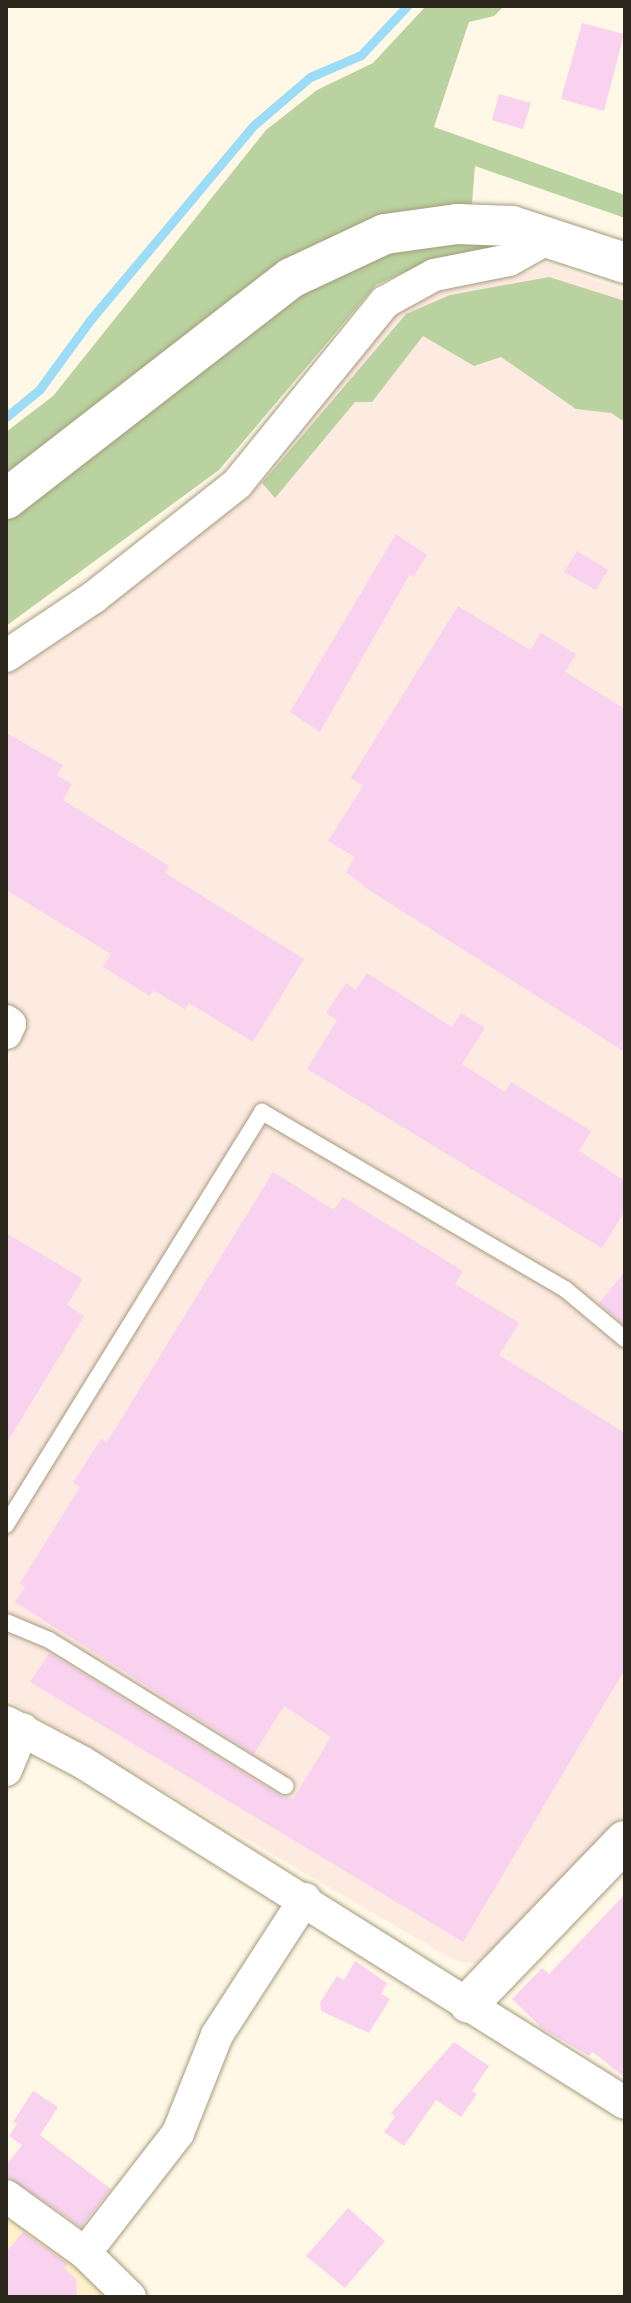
<!DOCTYPE html>
<style>
body{margin:0}
#map{position:relative;width:631px;height:2303px;overflow:hidden;background:#fff8e6;font-family:"Open Sans",sans-serif}
div>[style]{position:absolute}
.industrial>*{inset:0;background:#fdeae1}
.built>*{inset:0;background:#fff1ca}
.green>*{inset:0;background:#b9d29f}
.stream>*{height:9px;margin:-4.5px;padding:0 4.5px;transform-origin:4.5px;border-radius:4.5px;background:#9cdcf7}
.building>*{inset:0;background:#f8d2ef}
.roads{filter:drop-shadow(0 0 2px #a59b7e) drop-shadow(0 0 2px #a59b7e)}
.service>*{height:16px;margin:-8px;padding:0 8px;transform-origin:8px;border-radius:8px;background:#fff}
.minor>*{height:32px;margin:-16px;padding:0 16px;transform-origin:16px;border-radius:16px;background:#fff}
.tertiary>*{height:40px;margin:-20px;padding:0 20px;transform-origin:20px;border-radius:20px;background:#fff}
span{translate:-50% -50%;white-space:nowrap;text-align:center;line-height:1.15;-webkit-text-stroke:6px #fff8e6;paint-order:stroke}
.frame{position:absolute;inset:0;border:8px solid #2b271c;pointer-events:none}
</style>
<div id="map">
<div class="industrial">
<i style="clip-path:polygon(545px 263px,625px 291px,625px 1814px,478px 1964px,456px 1961px,6px 1699px,6px 1065px,27px 1022px,6px 1005px,6px 665px,240px 488px,395px 306px,437px 283px,535px 271px)"></i>
</div>
<div class="built">
<i style="clip-path:polygon(6px 2214px,120px 2297px,6px 2297px)"></i>
</div>
<div class="green">
<i style="clip-path:polygon(426px 6px,504px 6px,494px 16px,469px 22px,434px 127px,625px 195px,625px 218px,475px 166px,469px 241px,492px 241px,496px 252px,438px 257px,376px 285px,219px 470px,6px 626px,6px 432px,53px 396px,266px 130px,317px 90px,373px 63px)"></i>
<i style="clip-path:polygon(549px 277px,625px 301px,625px 422px,611px 413px,576px 409px,501px 357px,474px 366px,423px 336px,372px 402px,355px 402px,275px 498px,262px 483px,406px 314px,450px 295px)"></i>
</div>
<div class="stream">
<i style="left:6px;top:417px;width:43px;rotate:-39.3deg"></i>
<i style="left:39px;top:390px;width:88px;rotate:-53.8deg"></i>
<i style="left:91px;top:319px;width:253px;rotate:-50deg"></i>
<i style="left:254px;top:125px;width:74px;rotate:-40.6deg"></i>
<i style="left:310px;top:77px;width:56px;rotate:-23.3deg"></i>
<i style="left:361px;top:55px;width:67px;rotate:-46.8deg"></i>
</div>
<div class="building">
<i style="clip-path:polygon(582px 23px,624px 34px,604px 111px,561px 99px)"></i>
<i style="clip-path:polygon(499px 94px,531px 103px,523px 129px,492px 120px)"></i>
<i style="clip-path:polygon(396px 534px,427px 555px,413px 577px,410px 574px,320px 732px,290px 712px)"></i>
<i style="clip-path:polygon(577px 551px,608px 570px,596px 590px,564px 572px)"></i>
<i style="clip-path:polygon(458px 606px,530px 650px,541px 633px,576px 654px,565px 672px,625px 709px,625px 1052px,369px 890px,346px 872px,355px 857px,328px 841px,363px 786px,351px 778px)"></i>
<i style="clip-path:polygon(6px 733px,63px 765px,57px 775px,72px 784px,63px 800px,169px 866px,165px 873px,304px 959px,253px 1042px,189px 1003px,185px 1009px,153px 990px,150px 996px,103px 967px,111px 954px,6px 890px)"></i>
<i style="clip-path:polygon(367px 973px,452px 1027px,461px 1013px,485px 1028px,462px 1064px,505px 1092px,511px 1082px,591px 1131px,579px 1151px,625px 1181px,625px 1211px,602px 1248px,307px 1069px,337px 1020px,326px 1013px,346px 983px,356px 990px)"></i>
<i style="clip-path:polygon(273px 1172px,334px 1210px,343px 1197px,463px 1271px,455px 1284px,519px 1323px,499px 1355px,625px 1433px,625px 1669px,463px 1942px,30px 1682px,49px 1653px,279px 1795px,293px 1799px,331px 1737px,284px 1706px,254px 1754px,15px 1602px,25px 1587px,20px 1583px,80px 1487px,73px 1483px,101px 1439px,107px 1442px)"></i>
<i style="clip-path:polygon(6px 1233px,83px 1279px,67px 1305px,84px 1316px,6px 1444px)"></i>
<i style="clip-path:polygon(625px 1272px,625px 1325px,599px 1303px)"></i>
<i style="clip-path:polygon(625px 1894px,625px 2078px,593px 2052px,589px 2056px,542px 2028px,512px 1999px,542px 1968px,549px 1974px)"></i>
<i style="clip-path:polygon(355px 1961px,387px 1983px,381px 1994px,390px 1999px,369px 2033px,321px 2011px,320px 2003px,337px 1976px,344px 1980px)"></i>
<i style="clip-path:polygon(454px 2042px,489px 2066px,472px 2091px,477px 2094px,461px 2117px,436px 2100px,404px 2146px,384px 2132px,395px 2117px,391px 2113px)"></i>
<i style="clip-path:polygon(33px 2091px,58px 2107px,40px 2135px,111px 2189px,81px 2227px,6px 2175px,6px 2165px,22px 2145px,9px 2136px,17px 2124px,13px 2122px)"></i>
<i style="clip-path:polygon(348px 2208px,385px 2241px,345px 2288px,306px 2256px)"></i>
<i style="clip-path:polygon(23px 2232px,68px 2264px,64px 2268px,76px 2279px,77px 2297px,6px 2297px,6px 2252px)"></i>
</div>
<div class="roads">
<div class="service">
<i style="left:6px;top:1525px;width:486px;rotate:-58.2deg"></i>
<i style="left:262px;top:1112px;width:351px;rotate:30.3deg"></i>
<i style="left:565px;top:1289px;width:78px;rotate:39.8deg"></i>
<i style="left:6px;top:1622px;width:47px;rotate:22.7deg"></i>
<i style="left:49px;top:1640px;width:278px;rotate:31.7deg"></i>
</div>
<div class="minor">
<i style="left:6px;top:656px;width:106px;rotate:-33.8deg"></i>
<i style="left:94px;top:597px;width:182px;rotate:-38.3deg"></i>
<i style="left:237px;top:484px;width:235px;rotate:-50.9deg"></i>
<i style="left:385px;top:302px;width:56px;rotate:-28.9deg"></i>
<i style="left:434px;top:275px;width:76px;rotate:-11.3deg"></i>
<i style="left:509px;top:260px;width:47px;rotate:-29.3deg"></i>
<i style="left:6px;top:1021px;width:5px;rotate:37deg"></i>
<i style="left:10px;top:1024px;width:10px;rotate:114deg"></i>
<i style="left:6px;top:1722px;width:86px;rotate:27.8deg"></i>
<i style="left:82px;top:1762px;width:641px;rotate:32.13deg"></i>
<i style="left:6px;top:1770px;width:44px;rotate:-67.5deg"></i>
<i style="left:6px;top:2196px;width:97px;rotate:35.8deg"></i>
<i style="left:85px;top:2253px;width:63px;rotate:44.4deg"></i>
<i style="left:85px;top:2253px;width:152px;rotate:-52.2deg"></i>
<i style="left:178px;top:2133px;width:105px;rotate:-68.3deg"></i>
<i style="left:217px;top:2035px;width:162px;rotate:-57.1deg"></i>
</div>
<div class="tertiary">
<i style="left:6px;top:499px;width:361px;rotate:-37.8deg"></i>
<i style="left:291px;top:278px;width:104px;rotate:-25.1deg"></i>
<i style="left:385px;top:234px;width:73px;rotate:-7.9deg"></i>
<i style="left:457px;top:224px;width:55px;rotate:2.1deg"></i>
<i style="left:512px;top:226px;width:119px;rotate:18.1deg"></i>
<i style="left:469px;top:2003px;width:225px;rotate:-46.1deg"></i>
</div>
</div>
<div class="frame"></div>
</div>
